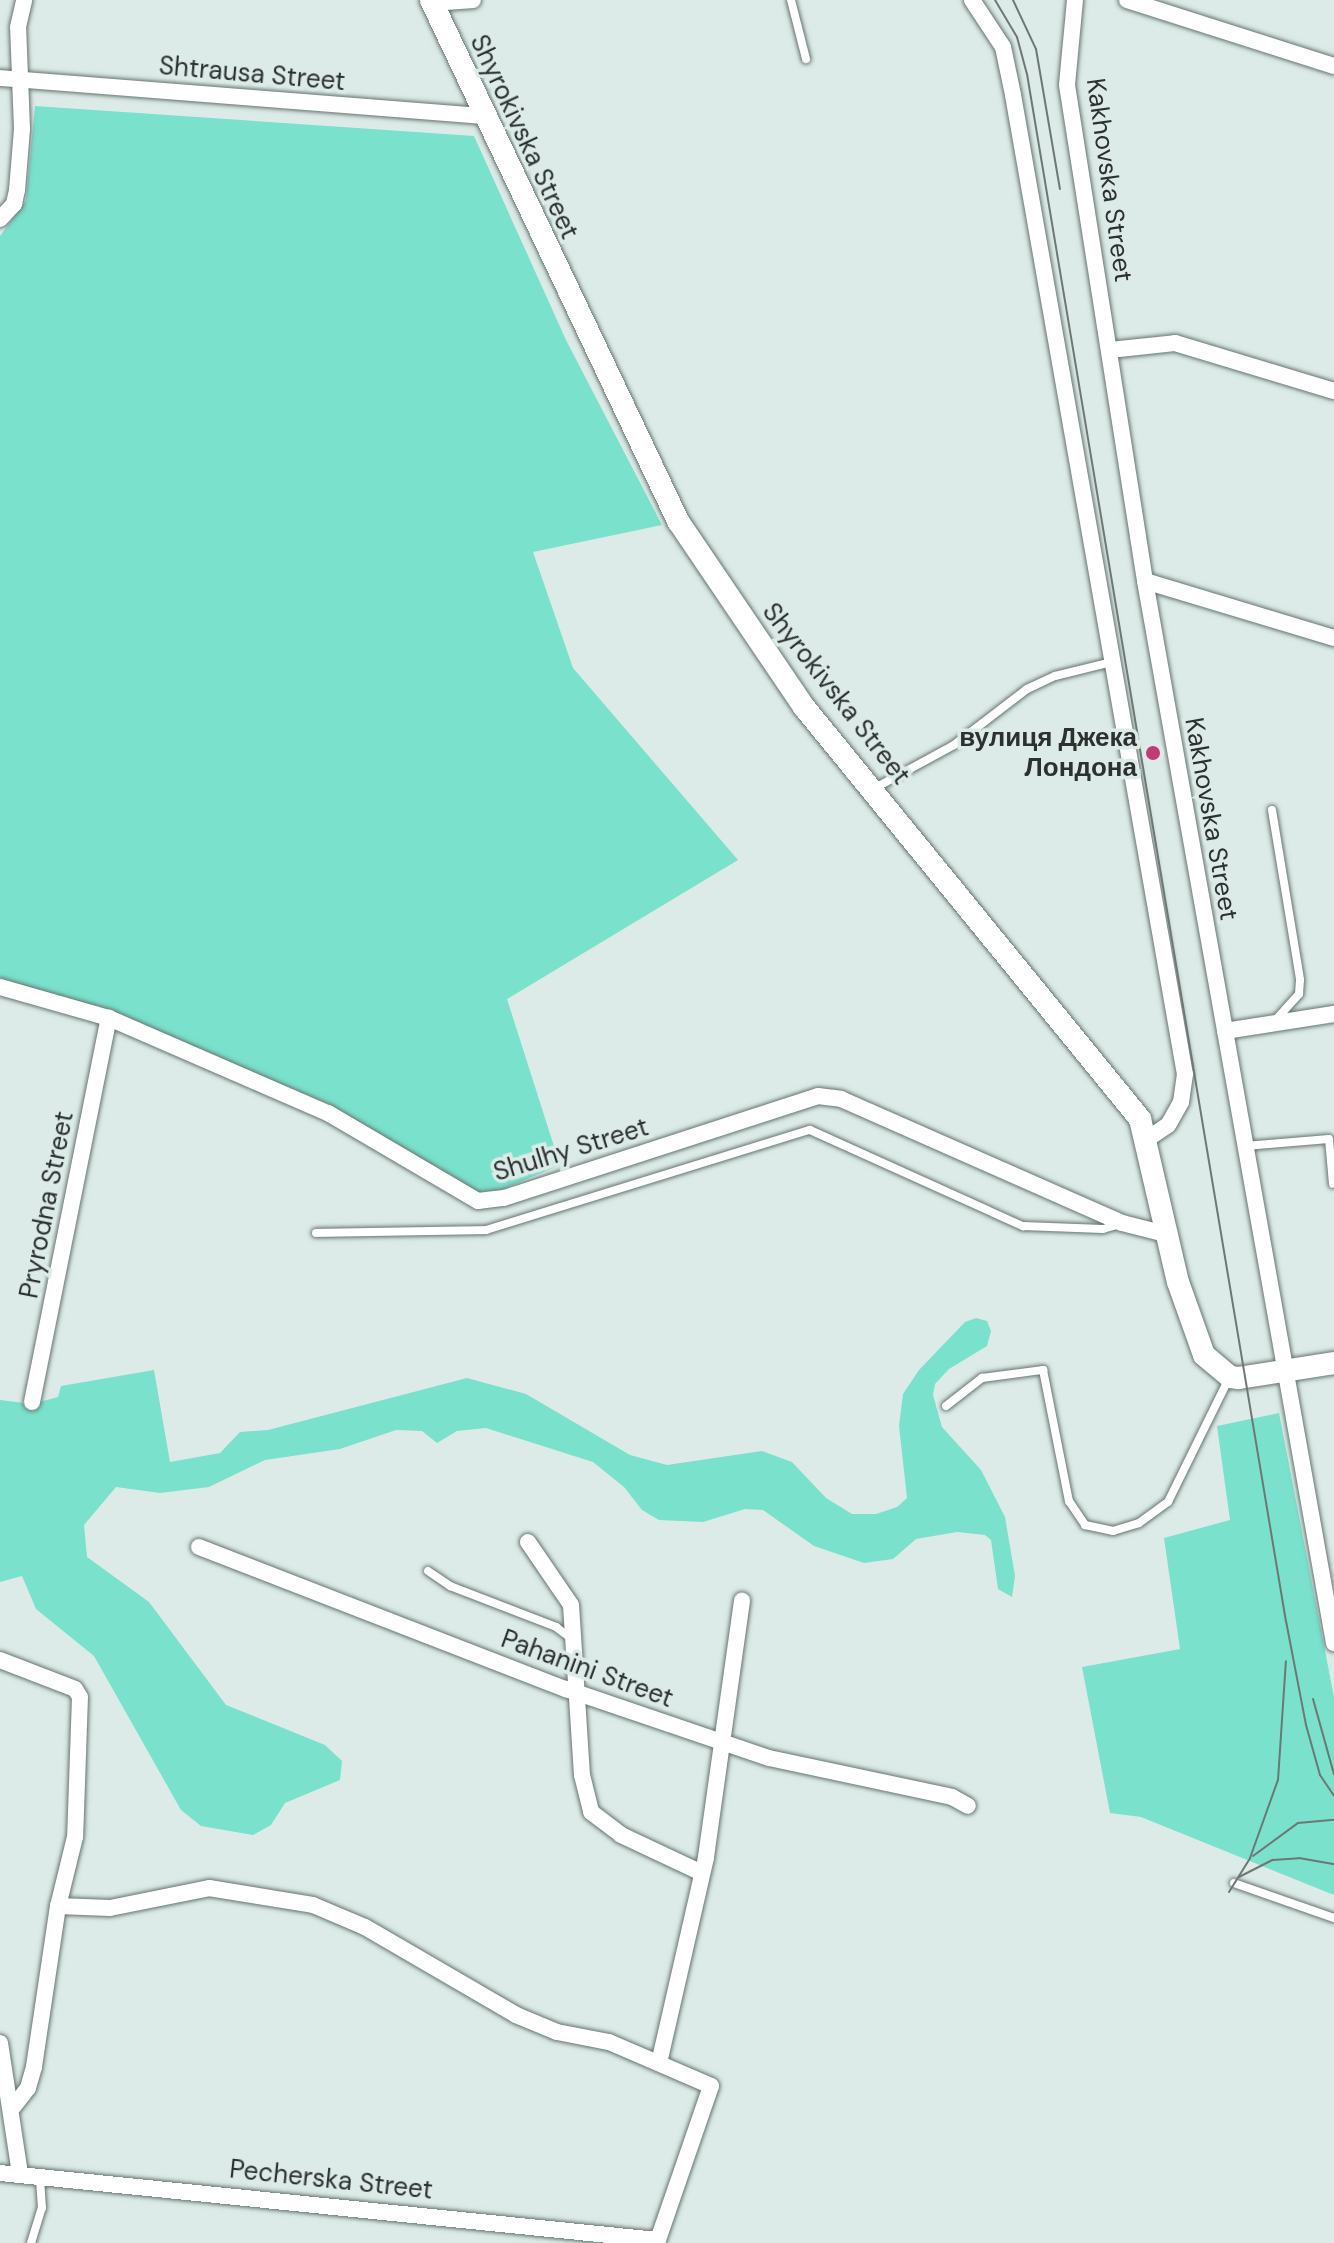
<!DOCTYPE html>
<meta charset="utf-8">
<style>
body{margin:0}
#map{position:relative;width:1334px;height:2243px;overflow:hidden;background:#dcebe7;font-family:"DM Sans",sans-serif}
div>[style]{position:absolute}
.green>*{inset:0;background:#7ae1cc}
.roads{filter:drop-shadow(0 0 2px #677471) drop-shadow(0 0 2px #677471)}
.lane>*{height:8px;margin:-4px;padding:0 4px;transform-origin:4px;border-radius:4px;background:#fff}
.street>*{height:16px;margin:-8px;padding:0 8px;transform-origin:8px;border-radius:8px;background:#fff}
.secondary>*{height:22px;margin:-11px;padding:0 11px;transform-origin:11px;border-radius:11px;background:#fff}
.tram>*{height:2px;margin:-1px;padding:0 1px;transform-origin:1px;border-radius:1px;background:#6e7775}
.dots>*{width:22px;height:22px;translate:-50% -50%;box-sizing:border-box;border:4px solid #dcebe7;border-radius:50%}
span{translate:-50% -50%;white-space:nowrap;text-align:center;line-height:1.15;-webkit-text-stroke:7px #dcebe7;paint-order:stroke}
.street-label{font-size:26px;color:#2c3130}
.poi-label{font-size:26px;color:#2c3130;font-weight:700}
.right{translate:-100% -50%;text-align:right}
</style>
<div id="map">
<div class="green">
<i style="clip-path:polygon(35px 106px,474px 136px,566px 340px,662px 525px,533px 552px,573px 668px,738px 860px,507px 999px,560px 1165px,501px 1190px,478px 1192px,329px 1104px,113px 1014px,0 981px,0 236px,26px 201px)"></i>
<i style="clip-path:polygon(976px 1318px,987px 1321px,991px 1331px,987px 1346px,949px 1369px,935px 1384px,933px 1395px,942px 1427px,981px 1470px,1005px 1517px,1015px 1576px,1012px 1597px,998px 1589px,991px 1540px,985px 1535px,957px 1532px,916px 1539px,893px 1559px,864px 1563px,814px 1546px,763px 1510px,745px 1509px,703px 1522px,659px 1520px,642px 1510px,624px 1487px,593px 1462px,486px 1428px,457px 1431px,437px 1443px,422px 1431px,396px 1430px,340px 1449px,265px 1460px,209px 1487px,160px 1493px,116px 1487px,84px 1525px,87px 1557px,149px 1602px,226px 1705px,325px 1745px,342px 1761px,340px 1780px,285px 1803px,271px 1825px,253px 1835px,201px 1826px,181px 1810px,94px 1656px,36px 1609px,22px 1576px,0 1582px,0 1400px,32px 1404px,58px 1397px,61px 1386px,154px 1370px,170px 1462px,220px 1453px,240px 1432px,268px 1430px,467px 1378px,526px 1394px,630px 1455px,667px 1465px,762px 1451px,792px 1462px,826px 1498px,852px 1514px,876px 1514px,897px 1507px,907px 1498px,899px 1426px,903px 1394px,919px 1370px,965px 1322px)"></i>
<i style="clip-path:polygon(1279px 1413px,1334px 1697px,1334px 1895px,1141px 1817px,1110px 1813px,1082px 1667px,1180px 1649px,1164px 1538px,1230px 1520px,1217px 1426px)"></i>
</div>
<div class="roads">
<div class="lane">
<i style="left:791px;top:0;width:61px;rotate:75.7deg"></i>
<i style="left:875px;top:788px;width:90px;rotate:-28.6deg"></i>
<i style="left:954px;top:745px;width:92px;rotate:-37.5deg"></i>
<i style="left:1027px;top:689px;width:31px;rotate:-25deg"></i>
<i style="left:1055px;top:676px;width:59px;rotate:-13.8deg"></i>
<i style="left:1272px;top:810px;width:172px;rotate:80.6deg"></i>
<i style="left:1300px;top:980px;width:14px;rotate:94deg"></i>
<i style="left:1299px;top:994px;width:36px;rotate:132deg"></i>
<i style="left:1245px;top:1146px;width:84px;rotate:-4.8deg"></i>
<i style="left:1329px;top:1139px;width:45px;rotate:84.9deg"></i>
<i style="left:316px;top:1233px;width:170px;rotate:-1deg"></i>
<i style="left:486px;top:1230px;width:339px;rotate:-17.2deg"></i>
<i style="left:810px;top:1130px;width:234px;rotate:24.3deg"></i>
<i style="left:1023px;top:1226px;width:80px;rotate:2.1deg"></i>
<i style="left:1103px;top:1229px;width:19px;rotate:-16deg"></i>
<i style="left:946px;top:1406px;width:46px;rotate:-37.9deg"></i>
<i style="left:982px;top:1378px;width:62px;rotate:-7.5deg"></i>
<i style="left:1043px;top:1370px;width:134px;rotate:78.8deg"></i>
<i style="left:1069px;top:1501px;width:29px;rotate:56deg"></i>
<i style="left:1085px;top:1525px;width:29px;rotate:12deg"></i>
<i style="left:1113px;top:1531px;width:27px;rotate:-17deg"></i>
<i style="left:1139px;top:1523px;width:36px;rotate:-36deg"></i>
<i style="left:1168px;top:1502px;width:138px;rotate:-63.8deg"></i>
<i style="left:428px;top:1571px;width:27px;rotate:34deg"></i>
<i style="left:450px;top:1586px;width:114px;rotate:21.1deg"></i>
<i style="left:556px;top:1627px;width:21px;rotate:37deg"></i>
<i style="left:1234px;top:1883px;width:106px;rotate:19.3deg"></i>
<i style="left:31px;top:2243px;width:37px;rotate:-73deg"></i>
<i style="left:42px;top:2208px;width:31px;rotate:-94deg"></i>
</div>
<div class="street">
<i style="left:972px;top:0;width:56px;rotate:56.6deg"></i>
<i style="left:1003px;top:47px;width:49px;rotate:78.2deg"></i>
<i style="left:1013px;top:95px;width:994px;rotate:80.04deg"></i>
<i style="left:1185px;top:1074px;width:28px;rotate:98deg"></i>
<i style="left:1181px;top:1102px;width:26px;rotate:119deg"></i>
<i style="left:1168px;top:1125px;width:23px;rotate:146deg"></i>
<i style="left:1075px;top:0;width:85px;rotate:95.4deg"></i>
<i style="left:1067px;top:85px;width:502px;rotate:81.06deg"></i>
<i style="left:1145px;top:581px;width:1079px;rotate:79.91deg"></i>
<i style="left:1127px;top:0;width:217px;rotate:17.7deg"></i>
<i style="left:432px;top:3px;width:41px;rotate:-4.2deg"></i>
<i style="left:0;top:78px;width:484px;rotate:4.5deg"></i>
<i style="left:0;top:219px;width:21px;rotate:-47deg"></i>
<i style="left:14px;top:204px;width:14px;rotate:-78deg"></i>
<i style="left:17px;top:190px;width:61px;rotate:-85.3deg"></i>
<i style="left:22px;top:129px;width:102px;rotate:-92.2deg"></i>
<i style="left:18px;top:27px;width:28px;rotate:-77deg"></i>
<i style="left:1110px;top:350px;width:65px;rotate:-6.1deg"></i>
<i style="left:1175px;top:343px;width:166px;rotate:16.8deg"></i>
<i style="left:1145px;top:581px;width:197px;rotate:16.8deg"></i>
<i style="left:0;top:987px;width:113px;rotate:15.9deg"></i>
<i style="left:109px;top:1018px;width:239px;rotate:23.5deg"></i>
<i style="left:328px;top:1113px;width:174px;rotate:30.4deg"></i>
<i style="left:478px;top:1201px;width:26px;rotate:-7deg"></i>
<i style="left:504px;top:1198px;width:330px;rotate:-18deg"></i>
<i style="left:818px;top:1096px;width:23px;rotate:7deg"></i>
<i style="left:841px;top:1099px;width:307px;rotate:23.8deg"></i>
<i style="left:1122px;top:1223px;width:49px;rotate:14.3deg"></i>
<i style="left:1225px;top:1031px;width:110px;rotate:-8.9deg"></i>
<i style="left:32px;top:1402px;width:392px;rotate:-78.7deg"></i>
<i style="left:528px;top:1542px;width:76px;rotate:55.7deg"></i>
<i style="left:571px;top:1605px;width:170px;rotate:86.3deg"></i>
<i style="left:582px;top:1775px;width:38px;rotate:76deg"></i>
<i style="left:591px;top:1812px;width:38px;rotate:37deg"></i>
<i style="left:621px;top:1835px;width:89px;rotate:25.1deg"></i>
<i style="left:199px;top:1547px;width:394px;rotate:21.2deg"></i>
<i style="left:566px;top:1689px;width:214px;rotate:18.8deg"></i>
<i style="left:769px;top:1758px;width:187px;rotate:12deg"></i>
<i style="left:952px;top:1797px;width:18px;rotate:29deg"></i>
<i style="left:0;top:1660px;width:80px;rotate:21.1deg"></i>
<i style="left:75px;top:1689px;width:9px;rotate:58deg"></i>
<i style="left:80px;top:1697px;width:140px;rotate:92deg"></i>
<i style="left:75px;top:1837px;width:71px;rotate:103.8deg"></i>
<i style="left:58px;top:1906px;width:163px;rotate:98.5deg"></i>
<i style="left:34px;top:2067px;width:22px;rotate:106deg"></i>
<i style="left:28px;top:2088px;width:24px;rotate:128deg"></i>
<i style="left:58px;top:1906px;width:52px;rotate:2.2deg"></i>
<i style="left:110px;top:1908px;width:101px;rotate:-11.4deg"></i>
<i style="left:209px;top:1888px;width:105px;rotate:9.3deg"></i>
<i style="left:313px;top:1905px;width:56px;rotate:22.9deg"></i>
<i style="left:365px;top:1927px;width:175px;rotate:30.2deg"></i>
<i style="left:516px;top:2015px;width:44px;rotate:22.5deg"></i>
<i style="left:557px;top:2032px;width:53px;rotate:10.9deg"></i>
<i style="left:609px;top:2042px;width:111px;rotate:23.3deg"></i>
<i style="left:711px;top:2086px;width:166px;rotate:109deg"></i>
<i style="left:0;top:2043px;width:133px;rotate:81.3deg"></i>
<i style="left:659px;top:2063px;width:211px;rotate:-77.1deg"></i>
<i style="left:706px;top:1857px;width:259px;rotate:-82deg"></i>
<i style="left:0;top:2173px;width:660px;rotate:5.82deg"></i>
</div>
<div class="secondary">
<i style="left:431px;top:0;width:577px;rotate:64.63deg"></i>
<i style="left:678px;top:521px;width:225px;rotate:55.9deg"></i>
<i style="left:804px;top:707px;width:532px;rotate:50.8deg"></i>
<i style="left:1140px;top:1119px;width:167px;rotate:76.9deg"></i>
<i style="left:1178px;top:1282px;width:77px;rotate:70.4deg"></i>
<i style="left:1204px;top:1355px;width:34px;rotate:40deg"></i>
<i style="left:1230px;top:1377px;width:9px;rotate:6deg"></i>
<i style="left:1239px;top:1378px;width:96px;rotate:-9deg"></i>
</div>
</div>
<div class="tram">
<i style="left:995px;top:0;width:43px;rotate:59.3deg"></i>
<i style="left:1017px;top:37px;width:38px;rotate:75deg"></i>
<i style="left:1027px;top:74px;width:1569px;rotate:80.5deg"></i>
<i style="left:1286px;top:1621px;width:106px;rotate:79.1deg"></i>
<i style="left:1306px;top:1725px;width:52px;rotate:74.4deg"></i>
<i style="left:1320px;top:1775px;width:25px;rotate:56deg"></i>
<i style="left:1013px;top:0;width:54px;rotate:64.9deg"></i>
<i style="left:1036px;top:49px;width:142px;rotate:80.3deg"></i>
<i style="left:1313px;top:1699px;width:78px;rotate:74.4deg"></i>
<i style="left:1253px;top:1856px;width:56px;rotate:-36.3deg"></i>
<i style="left:1298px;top:1823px;width:36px;rotate:-5deg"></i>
<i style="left:1239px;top:1877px;width:38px;rotate:-27deg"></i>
<i style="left:1273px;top:1860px;width:26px;rotate:-4deg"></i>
<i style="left:1299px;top:1858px;width:36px;rotate:10deg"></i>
<i style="left:1229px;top:1892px;width:40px;rotate:-58deg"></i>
<i style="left:1250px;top:1858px;width:83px;rotate:-70.3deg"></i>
<i style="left:1278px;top:1780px;width:119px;rotate:-86.2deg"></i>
</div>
<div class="dots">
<i style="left:1153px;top:753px;background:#c43a74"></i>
</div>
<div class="street-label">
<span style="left:252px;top:74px;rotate:5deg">Shtrausa Street</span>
<span style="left:524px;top:137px;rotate:65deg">Shyrokivska Street</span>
<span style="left:1109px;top:180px;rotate:82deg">Kakhovska Street</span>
<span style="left:836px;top:694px;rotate:52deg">Shyrokivska Street</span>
<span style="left:1211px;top:819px;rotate:80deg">Kakhovska Street</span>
<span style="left:571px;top:1150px;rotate:-17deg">Shulhy Street</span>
<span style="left:47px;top:1205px;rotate:-79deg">Pryrodna Street</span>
<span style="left:587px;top:1669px;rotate:20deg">Pahanini Street</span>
<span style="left:331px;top:2180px;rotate:6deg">Pecherska Street</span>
</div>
<div class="poi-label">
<span class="right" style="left:1137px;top:753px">вулиця Джека<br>Лондона</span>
</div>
</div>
